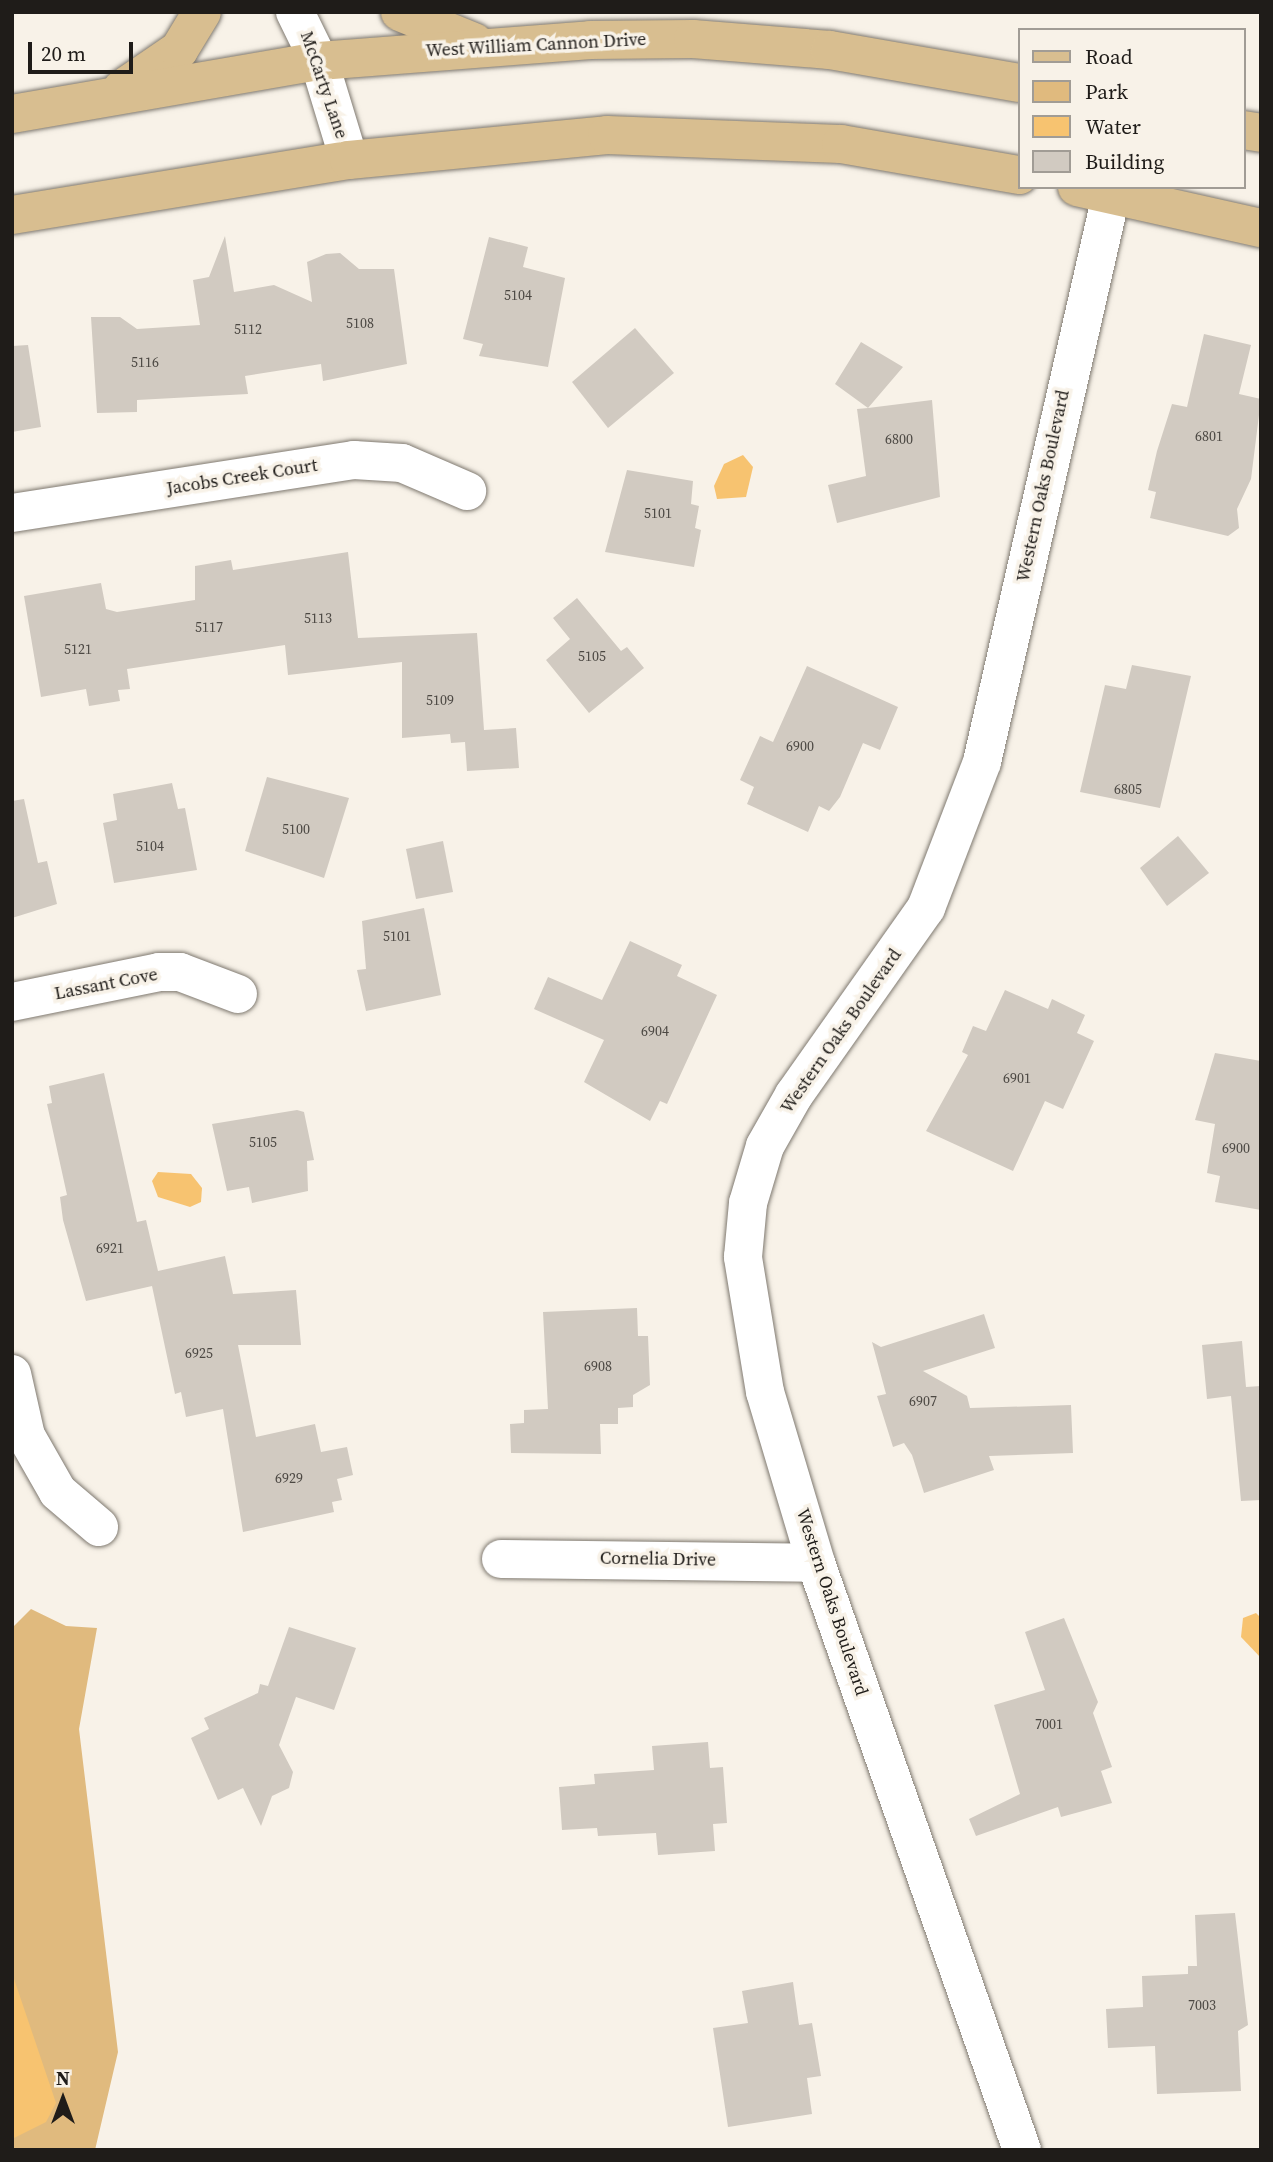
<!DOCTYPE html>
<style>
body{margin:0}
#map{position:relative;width:1273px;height:2162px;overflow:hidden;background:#f8f2e8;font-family:"Source Serif 4",serif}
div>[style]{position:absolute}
.green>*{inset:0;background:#e0ba7e}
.water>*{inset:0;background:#f7c370}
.building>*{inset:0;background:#d1cac1}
.roads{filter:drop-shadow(0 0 2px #7f7970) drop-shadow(0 0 2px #7f7970)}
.minor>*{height:38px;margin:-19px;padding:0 19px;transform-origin:19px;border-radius:19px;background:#fff}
.major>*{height:38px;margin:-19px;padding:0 19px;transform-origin:19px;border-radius:19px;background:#d8be90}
span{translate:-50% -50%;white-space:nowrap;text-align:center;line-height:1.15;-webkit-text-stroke:7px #f8f2e8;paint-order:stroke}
.number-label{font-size:14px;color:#4c4843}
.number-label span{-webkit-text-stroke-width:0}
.street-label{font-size:18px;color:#1f1c19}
.frame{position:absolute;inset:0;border:14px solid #1f1c19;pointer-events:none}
.legend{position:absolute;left:1018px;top:28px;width:228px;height:161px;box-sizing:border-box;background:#f8f2e8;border:2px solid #a19c95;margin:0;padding:9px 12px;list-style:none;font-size:21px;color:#1f1c19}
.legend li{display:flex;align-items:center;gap:14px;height:35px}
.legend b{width:35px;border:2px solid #a19c95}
.north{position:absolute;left:28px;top:2064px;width:70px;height:70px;-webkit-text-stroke:5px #f8f2e8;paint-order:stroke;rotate:0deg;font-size:19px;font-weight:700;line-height:28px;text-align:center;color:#1f1c19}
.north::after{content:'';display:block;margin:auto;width:24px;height:32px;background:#1f1c19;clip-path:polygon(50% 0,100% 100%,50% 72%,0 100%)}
.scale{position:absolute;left:28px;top:42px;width:105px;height:32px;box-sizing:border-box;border:4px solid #1f1c19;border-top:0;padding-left:9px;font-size:21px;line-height:24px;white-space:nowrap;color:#1f1c19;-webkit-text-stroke:5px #f8f2e8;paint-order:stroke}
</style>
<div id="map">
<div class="green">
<i style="clip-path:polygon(31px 1609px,66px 1626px,97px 1628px,79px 1729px,118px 2052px,95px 2150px,12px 2150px,12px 1628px)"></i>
</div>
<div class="water">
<i style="clip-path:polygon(743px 455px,753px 467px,746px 497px,717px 499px,714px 486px,724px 464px)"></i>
<i style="clip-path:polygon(158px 1172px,191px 1174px,202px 1188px,201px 1202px,190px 1207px,158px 1197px,152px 1181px)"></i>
<i style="clip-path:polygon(1256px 1613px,1261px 1618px,1261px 1658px,1241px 1637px,1243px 1618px)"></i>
<i style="clip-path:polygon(12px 1973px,56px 2103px,46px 2122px,12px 2139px)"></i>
</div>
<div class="building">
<i style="clip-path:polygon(225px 236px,234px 292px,274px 285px,312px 302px,307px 262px,326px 254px,340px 253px,359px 269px,394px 269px,407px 364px,323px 381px,321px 364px,245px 376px,248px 394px,137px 400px,137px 412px,97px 413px,91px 317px,120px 317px,137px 329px,200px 325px,193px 280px,209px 277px)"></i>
<i style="clip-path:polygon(489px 237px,528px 247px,523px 267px,565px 278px,548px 367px,479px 356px,483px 344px,463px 339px)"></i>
<i style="clip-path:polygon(635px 328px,674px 373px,608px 428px,572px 382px)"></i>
<i style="clip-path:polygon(1204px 334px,1251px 345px,1239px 394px,1261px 399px,1251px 479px,1237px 509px,1239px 528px,1228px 536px,1150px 518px,1156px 492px,1148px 490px,1157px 451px,1172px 404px,1187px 407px)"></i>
<i style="clip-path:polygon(861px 342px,903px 367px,868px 408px,932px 400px,940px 497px,837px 523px,828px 485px,866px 476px,857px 409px,868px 408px,835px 384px)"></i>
<i style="clip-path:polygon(28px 345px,41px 427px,12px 432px,12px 346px)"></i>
<i style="clip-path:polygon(627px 470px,693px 481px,691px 504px,699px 506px,695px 528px,701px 530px,694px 567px,605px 552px)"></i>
<i style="clip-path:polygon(348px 552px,358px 638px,477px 633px,484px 730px,516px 728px,519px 768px,467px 771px,465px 742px,451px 743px,450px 734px,402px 738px,402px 662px,288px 675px,285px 645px,127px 669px,130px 689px,118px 690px,120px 701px,89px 706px,86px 689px,41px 697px,24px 596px,101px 583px,106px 609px,117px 612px,195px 600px,195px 566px,231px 560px,233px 570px)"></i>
<i style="clip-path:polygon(577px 598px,621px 651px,627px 647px,644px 668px,589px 713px,546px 660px,570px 639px,553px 618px)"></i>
<i style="clip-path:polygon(1132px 665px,1191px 676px,1160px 808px,1080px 792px,1105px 685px,1126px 689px)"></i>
<i style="clip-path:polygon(807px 666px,898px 707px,880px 750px,863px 743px,840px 797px,829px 811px,819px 806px,808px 832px,747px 804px,754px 787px,740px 780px,760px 736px,773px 742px)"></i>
<i style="clip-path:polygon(267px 777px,349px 798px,324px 878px,245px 851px)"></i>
<i style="clip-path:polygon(172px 783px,178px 809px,185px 808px,197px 870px,114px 883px,103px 823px,117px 820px,113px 794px)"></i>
<i style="clip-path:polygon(24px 799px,38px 863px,47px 861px,57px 904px,12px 918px,12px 801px)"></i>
<i style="clip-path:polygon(1178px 836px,1209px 873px,1167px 906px,1140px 868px)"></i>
<i style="clip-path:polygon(443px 841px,453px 892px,416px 899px,406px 849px)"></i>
<i style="clip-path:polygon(424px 908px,441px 995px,366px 1011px,357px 970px,366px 969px,362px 921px)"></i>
<i style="clip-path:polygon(630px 941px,682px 965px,677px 976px,717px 995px,667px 1104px,660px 1101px,650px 1121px,584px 1082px,604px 1040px,534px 1009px,548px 977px,602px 1000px)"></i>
<i style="clip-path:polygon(1005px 990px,1048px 1009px,1052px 999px,1085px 1015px,1077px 1033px,1094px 1041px,1063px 1109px,1045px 1101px,1013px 1171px,926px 1131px,968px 1055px,962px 1052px,973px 1026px,986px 1031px)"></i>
<i style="clip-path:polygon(1215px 1053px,1261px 1061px,1261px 1210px,1215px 1202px,1220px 1176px,1207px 1173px,1215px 1124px,1195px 1120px)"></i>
<i style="clip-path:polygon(104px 1073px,137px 1222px,146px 1220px,158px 1271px,225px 1256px,233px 1294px,296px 1290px,301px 1345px,238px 1345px,256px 1437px,315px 1424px,321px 1452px,347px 1447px,353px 1475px,337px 1479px,342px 1500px,332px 1502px,334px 1512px,243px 1532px,223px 1409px,186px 1417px,181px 1392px,175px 1394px,152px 1286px,86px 1301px,63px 1220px,60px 1197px,67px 1195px,47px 1104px,52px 1103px,49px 1086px)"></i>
<i style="clip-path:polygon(297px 1110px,304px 1112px,314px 1160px,307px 1161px,308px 1191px,252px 1203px,249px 1187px,227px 1191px,212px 1124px)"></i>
<i style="clip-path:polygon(637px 1308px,638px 1336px,648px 1336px,650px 1385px,633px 1395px,633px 1407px,618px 1408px,618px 1424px,600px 1424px,601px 1454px,511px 1453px,510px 1424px,524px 1423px,524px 1410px,548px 1409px,543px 1312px)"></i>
<i style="clip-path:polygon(984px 1314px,995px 1348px,923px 1371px,967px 1396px,970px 1408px,1071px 1405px,1073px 1453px,989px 1456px,994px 1470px,924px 1493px,912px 1455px,904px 1443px,893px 1447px,877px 1396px,886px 1394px,872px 1342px,881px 1347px)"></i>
<i style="clip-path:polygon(1242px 1341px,1246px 1387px,1261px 1386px,1261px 1500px,1241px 1501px,1231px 1396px,1207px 1399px,1202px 1345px)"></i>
<i style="clip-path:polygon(1064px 1618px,1098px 1702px,1093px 1713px,1112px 1767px,1101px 1771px,1112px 1803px,1061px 1817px,1058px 1807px,976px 1836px,969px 1819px,1020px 1794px,994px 1705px,1045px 1690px,1025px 1632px)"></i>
<i style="clip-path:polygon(289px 1627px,356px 1648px,334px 1710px,296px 1697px,279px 1745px,293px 1772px,289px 1788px,272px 1796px,261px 1826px,243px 1788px,218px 1800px,191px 1738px,209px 1729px,204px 1718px,258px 1693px,260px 1684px,268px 1686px)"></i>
<i style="clip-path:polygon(708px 1742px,710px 1768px,723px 1767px,727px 1823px,713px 1824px,715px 1851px,658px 1855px,656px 1833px,598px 1836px,597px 1828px,562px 1830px,559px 1787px,595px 1784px,594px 1774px,654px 1770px,652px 1746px)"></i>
<i style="clip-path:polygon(1235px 1913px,1248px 2025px,1238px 2031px,1241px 2091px,1157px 2094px,1155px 2046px,1108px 2048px,1106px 2009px,1143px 2007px,1142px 1976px,1188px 1974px,1188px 1966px,1197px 1966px,1195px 1915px)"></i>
<i style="clip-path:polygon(793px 1982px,799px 2025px,812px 2023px,821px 2076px,807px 2078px,812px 2114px,728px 2127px,713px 2028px,748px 2023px,742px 1991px)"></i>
</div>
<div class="roads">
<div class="minor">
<i style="left:295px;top:12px;width:55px;rotate:63.9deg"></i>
<i style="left:319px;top:61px;width:103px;rotate:73.1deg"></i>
<i style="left:12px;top:513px;width:346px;rotate:-8.8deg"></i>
<i style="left:354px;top:460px;width:48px;rotate:3.6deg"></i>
<i style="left:402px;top:463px;width:71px;rotate:23.3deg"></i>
<i style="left:12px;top:1002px;width:150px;rotate:-11.5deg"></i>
<i style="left:159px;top:972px;width:21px"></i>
<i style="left:180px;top:972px;width:62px;rotate:20.8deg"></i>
<i style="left:12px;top:1374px;width:64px;rotate:77.3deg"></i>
<i style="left:26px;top:1436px;width:64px;rotate:60.3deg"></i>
<i style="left:58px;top:1492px;width:54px;rotate:40.5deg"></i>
<i style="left:501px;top:1559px;width:315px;rotate:0.7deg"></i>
<i style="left:1022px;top:2150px;width:622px;rotate:-109.34deg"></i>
<i style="left:816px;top:1563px;width:178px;rotate:-106.6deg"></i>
<i style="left:765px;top:1392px;width:137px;rotate:-99.3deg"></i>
<i style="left:743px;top:1257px;width:54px;rotate:-84.7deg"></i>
<i style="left:748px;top:1203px;width:59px;rotate:-73.4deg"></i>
<i style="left:765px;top:1146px;width:59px;rotate:-60.4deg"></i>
<i style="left:794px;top:1095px;width:229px;rotate:-54.8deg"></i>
<i style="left:926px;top:908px;width:156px;rotate:-69deg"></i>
<i style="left:982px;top:762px;width:590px;rotate:-77.17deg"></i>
</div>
<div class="major">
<i style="left:400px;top:12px;width:80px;rotate:22.1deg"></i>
<i style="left:122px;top:89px;width:69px;rotate:-34.4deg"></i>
<i style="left:179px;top:50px;width:44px;rotate:-58.8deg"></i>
<i style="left:12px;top:114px;width:312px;rotate:-9.8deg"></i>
<i style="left:319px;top:61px;width:272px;rotate:-4.4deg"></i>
<i style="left:590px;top:40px;width:103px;rotate:-0.6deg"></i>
<i style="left:693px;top:39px;width:137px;rotate:4.6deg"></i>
<i style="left:830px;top:50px;width:192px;rotate:9.9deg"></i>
<i style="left:1243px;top:130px;width:18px;rotate:9deg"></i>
<i style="left:1077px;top:187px;width:189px;rotate:12.6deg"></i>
<i style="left:12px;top:215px;width:341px;rotate:-9.3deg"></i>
<i style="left:349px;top:160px;width:259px;rotate:-5.5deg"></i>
<i style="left:607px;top:135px;width:234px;rotate:2.2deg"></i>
<i style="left:841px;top:144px;width:181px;rotate:9.9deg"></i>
</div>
</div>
<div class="number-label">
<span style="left:518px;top:295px">5104</span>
<span style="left:360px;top:323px">5108</span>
<span style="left:248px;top:329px">5112</span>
<span style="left:145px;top:362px">5116</span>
<span style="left:1209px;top:436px">6801</span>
<span style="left:899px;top:439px">6800</span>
<span style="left:658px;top:513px">5101</span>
<span style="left:318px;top:618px">5113</span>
<span style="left:209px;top:627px">5117</span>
<span style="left:78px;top:649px">5121</span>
<span style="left:592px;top:656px">5105</span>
<span style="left:440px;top:700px">5109</span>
<span style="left:800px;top:746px">6900</span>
<span style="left:1128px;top:789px">6805</span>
<span style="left:296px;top:829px">5100</span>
<span style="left:150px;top:846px">5104</span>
<span style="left:397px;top:936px">5101</span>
<span style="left:655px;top:1031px">6904</span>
<span style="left:1017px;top:1078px">6901</span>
<span style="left:263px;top:1142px">5105</span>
<span style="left:1236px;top:1148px">6900</span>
<span style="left:110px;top:1248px">6921</span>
<span style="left:199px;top:1353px">6925</span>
<span style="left:598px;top:1366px">6908</span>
<span style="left:923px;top:1401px">6907</span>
<span style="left:289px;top:1478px">6929</span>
<span style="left:1049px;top:1724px">7001</span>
<span style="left:1202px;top:2005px">7003</span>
</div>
<div class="street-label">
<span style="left:536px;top:45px;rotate:-3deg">West William Cannon Drive</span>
<span style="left:324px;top:85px;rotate:71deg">McCarty Lane</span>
<span style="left:242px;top:477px;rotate:-9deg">Jacobs Creek Court</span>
<span style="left:1043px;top:486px;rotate:-78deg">Western Oaks Boulevard</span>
<span style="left:106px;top:984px;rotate:-11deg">Lassant Cove</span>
<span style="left:841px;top:1031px;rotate:-55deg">Western Oaks Boulevard</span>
<span style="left:658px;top:1559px;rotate:1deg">Cornelia Drive</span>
<span style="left:832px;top:1602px;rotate:72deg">Western Oaks Boulevard</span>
</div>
<div class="frame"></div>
<ul class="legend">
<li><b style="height:9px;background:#d8be90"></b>Road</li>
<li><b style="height:19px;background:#e0ba7e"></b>Park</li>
<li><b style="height:19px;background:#f7c370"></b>Water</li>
<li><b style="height:19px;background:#d1cac1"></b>Building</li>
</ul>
<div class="north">N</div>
<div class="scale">20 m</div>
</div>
